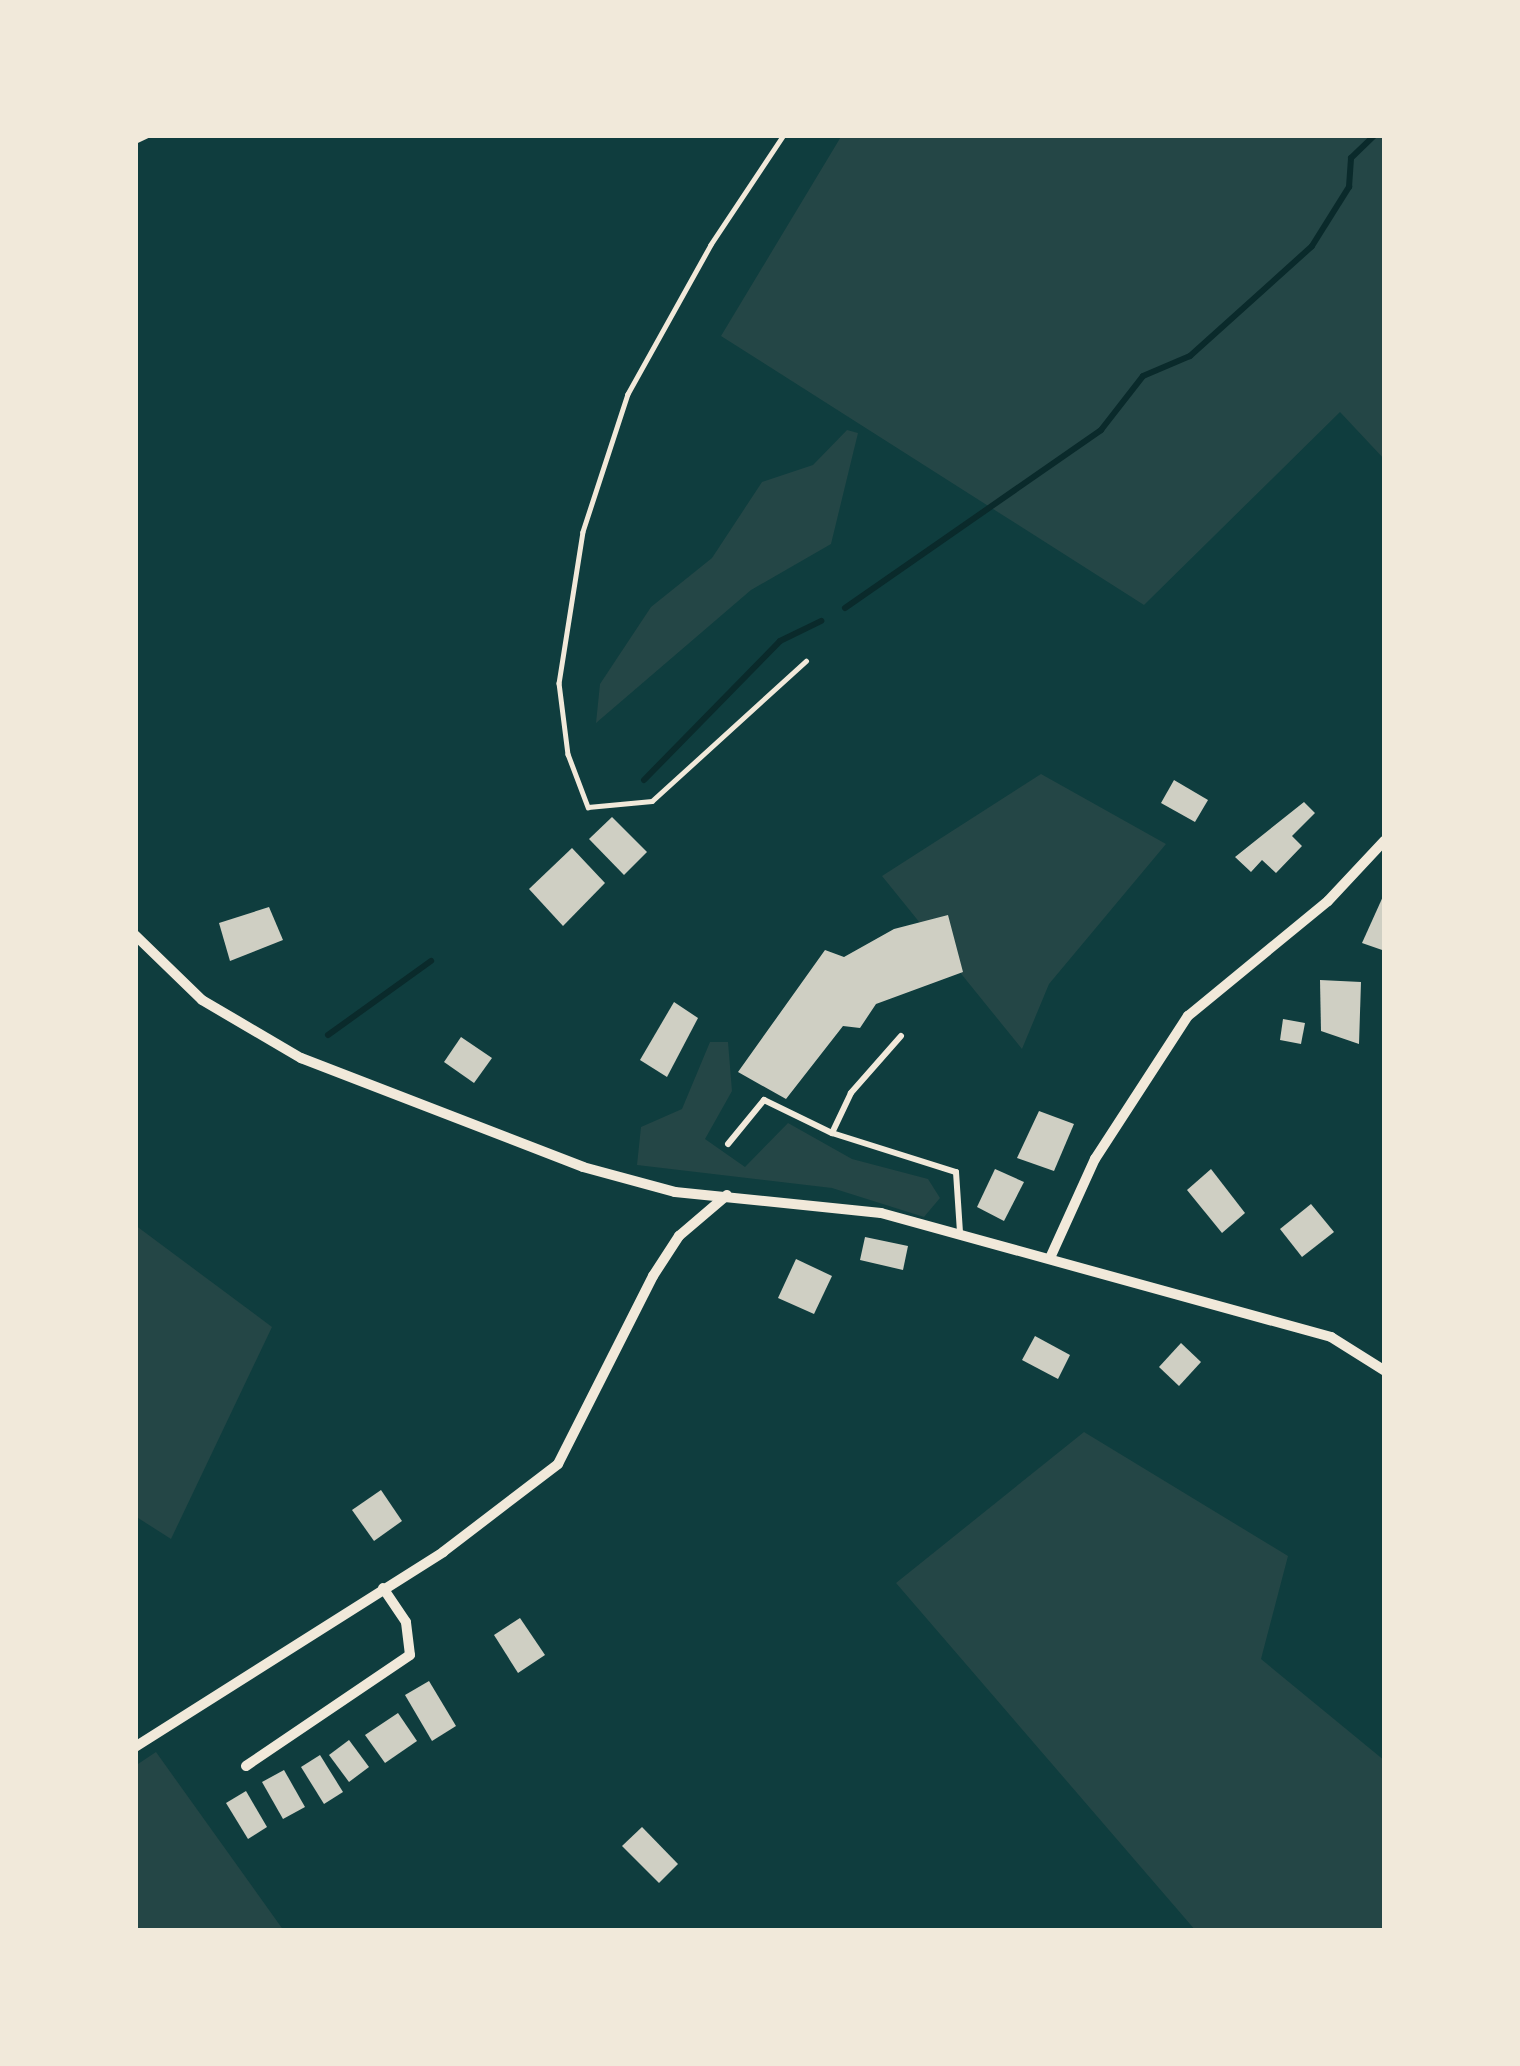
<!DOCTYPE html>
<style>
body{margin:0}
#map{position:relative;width:1520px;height:2066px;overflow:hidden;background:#0f3d3e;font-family:Arial,sans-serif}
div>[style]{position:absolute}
.green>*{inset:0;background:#244646}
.stream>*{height:6px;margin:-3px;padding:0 3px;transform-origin:3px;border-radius:3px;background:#0a2a2b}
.building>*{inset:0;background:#cfcfc3}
.path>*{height:4.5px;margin:-2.25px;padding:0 2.25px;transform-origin:2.25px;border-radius:2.25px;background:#f1e9da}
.service>*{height:6px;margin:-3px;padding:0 3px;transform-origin:3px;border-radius:3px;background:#f1e9da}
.minor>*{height:10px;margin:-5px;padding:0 5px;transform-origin:5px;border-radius:5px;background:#f1e9da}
span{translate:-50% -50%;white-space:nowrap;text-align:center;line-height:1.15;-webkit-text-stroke:12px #f1e9da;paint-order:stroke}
.frame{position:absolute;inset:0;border:138px solid #f1e9da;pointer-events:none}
</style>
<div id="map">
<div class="green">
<i style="clip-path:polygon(842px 135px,1385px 135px,1385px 460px,1340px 412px,1144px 605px,721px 336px)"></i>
<i style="clip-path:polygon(847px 430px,858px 433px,831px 544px,751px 590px,596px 723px,600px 684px,651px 607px,712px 558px,762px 482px,813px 465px)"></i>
<i style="clip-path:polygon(1041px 774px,1166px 844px,1049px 984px,1022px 1049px,882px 876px)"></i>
<i style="clip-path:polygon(710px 1042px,728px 1042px,732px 1091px,705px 1139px,745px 1167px,788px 1123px,852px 1159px,928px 1179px,940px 1198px,924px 1217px,832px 1188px,637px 1165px,641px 1127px,682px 1109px)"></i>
<i style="clip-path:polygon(135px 1225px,272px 1327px,171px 1539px,135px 1516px)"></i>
<i style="clip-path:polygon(1084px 1432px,1288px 1556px,1261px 1659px,1385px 1761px,1385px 1931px,1196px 1931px,896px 1583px)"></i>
<i style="clip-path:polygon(156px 1752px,284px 1931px,135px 1931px,135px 1766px)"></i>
</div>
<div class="stream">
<i style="left:845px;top:608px;width:312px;rotate:-34.8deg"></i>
<i style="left:1101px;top:430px;width:68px;rotate:-52.1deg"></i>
<i style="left:1143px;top:376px;width:51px;rotate:-23.1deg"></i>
<i style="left:1190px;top:356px;width:164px;rotate:-42deg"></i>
<i style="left:1312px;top:246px;width:70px;rotate:-57.9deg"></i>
<i style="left:1349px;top:187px;width:29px;rotate:-86deg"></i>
<i style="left:1351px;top:158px;width:33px;rotate:-44deg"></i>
<i style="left:644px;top:780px;width:194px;rotate:-45.6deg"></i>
<i style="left:780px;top:641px;width:46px;rotate:-26deg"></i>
<i style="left:328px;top:1035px;width:127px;rotate:-35.7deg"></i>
</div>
<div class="building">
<i style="clip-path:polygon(1174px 780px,1208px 800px,1195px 822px,1161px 803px)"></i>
<i style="clip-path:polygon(1304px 802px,1315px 813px,1292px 836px,1302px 846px,1276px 873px,1262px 860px,1251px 872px,1235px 857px)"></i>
<i style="clip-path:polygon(612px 817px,647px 852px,624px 875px,589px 839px)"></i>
<i style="clip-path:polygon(572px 848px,605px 883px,563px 926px,529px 889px)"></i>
<i style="clip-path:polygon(1385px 892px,1385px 951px,1362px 943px)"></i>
<i style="clip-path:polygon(269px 907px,283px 940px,230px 961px,219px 923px)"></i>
<i style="clip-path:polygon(948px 915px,963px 972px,876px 1004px,860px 1028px,843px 1026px,786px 1099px,738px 1072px,825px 950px,844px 957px,894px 929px)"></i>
<i style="clip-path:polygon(1320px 980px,1361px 982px,1359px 1044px,1321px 1031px)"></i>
<i style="clip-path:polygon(674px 1002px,698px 1018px,667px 1077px,640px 1060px)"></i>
<i style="clip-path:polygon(1283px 1019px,1305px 1023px,1301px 1044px,1280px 1040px)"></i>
<i style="clip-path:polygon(461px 1037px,492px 1058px,474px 1083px,444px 1062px)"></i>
<i style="clip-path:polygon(1039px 1111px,1074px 1124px,1054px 1171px,1017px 1158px)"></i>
<i style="clip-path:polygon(995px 1169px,1024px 1182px,1004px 1221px,977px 1207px)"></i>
<i style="clip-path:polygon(1211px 1169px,1245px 1213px,1222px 1233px,1187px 1190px)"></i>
<i style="clip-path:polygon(1311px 1204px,1334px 1232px,1302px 1257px,1280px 1229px)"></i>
<i style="clip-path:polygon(865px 1237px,908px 1246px,903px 1270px,860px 1260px)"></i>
<i style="clip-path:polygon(796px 1259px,832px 1276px,814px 1314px,778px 1298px)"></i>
<i style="clip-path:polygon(1035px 1336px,1070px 1355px,1058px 1379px,1022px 1360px)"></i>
<i style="clip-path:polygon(1181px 1343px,1201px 1362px,1179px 1386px,1159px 1367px)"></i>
<i style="clip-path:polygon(381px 1490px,402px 1521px,374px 1541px,352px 1510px)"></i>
<i style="clip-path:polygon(520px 1618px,545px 1655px,518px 1673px,494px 1635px)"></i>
<i style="clip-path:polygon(429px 1681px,456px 1726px,432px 1741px,405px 1695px)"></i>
<i style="clip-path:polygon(398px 1713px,417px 1741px,385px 1763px,365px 1735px)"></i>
<i style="clip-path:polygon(349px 1740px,369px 1767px,349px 1782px,329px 1755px)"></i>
<i style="clip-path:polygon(320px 1755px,343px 1792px,324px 1804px,301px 1767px)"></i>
<i style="clip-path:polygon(284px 1770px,305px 1807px,283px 1819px,262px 1782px)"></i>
<i style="clip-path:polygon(246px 1791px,267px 1827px,248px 1839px,226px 1803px)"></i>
<i style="clip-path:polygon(642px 1827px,678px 1864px,659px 1883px,622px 1846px)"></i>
</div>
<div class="path">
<i style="left:784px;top:135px;width:132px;rotate:123.6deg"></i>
<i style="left:711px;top:245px;width:171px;rotate:119.1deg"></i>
<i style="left:628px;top:394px;width:145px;rotate:108.1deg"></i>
<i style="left:583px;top:532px;width:153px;rotate:99deg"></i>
<i style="left:559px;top:683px;width:72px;rotate:82.8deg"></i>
<i style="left:568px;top:754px;width:57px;rotate:69.3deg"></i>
<i style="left:588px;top:807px;width:64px;rotate:-5.4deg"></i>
<i style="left:652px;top:801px;width:208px;rotate:-42.3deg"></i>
</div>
<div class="service">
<i style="left:135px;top:141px;width:14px;rotate:-25deg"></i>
<i style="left:901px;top:1036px;width:76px;rotate:131.3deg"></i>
<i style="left:851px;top:1093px;width:44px;rotate:115.4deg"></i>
<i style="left:832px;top:1133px;width:130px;rotate:17.5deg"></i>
<i style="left:956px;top:1172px;width:60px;rotate:86.2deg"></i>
<i style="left:728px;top:1144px;width:57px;rotate:-50.7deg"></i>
<i style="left:764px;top:1100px;width:76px;rotate:25.9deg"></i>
</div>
<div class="minor">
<i style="left:135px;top:935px;width:93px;rotate:44.1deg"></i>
<i style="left:202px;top:1000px;width:115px;rotate:30.4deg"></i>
<i style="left:301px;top:1058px;width:302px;rotate:21.1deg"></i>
<i style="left:583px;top:1167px;width:95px;rotate:15.2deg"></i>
<i style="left:675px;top:1192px;width:207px;rotate:5.8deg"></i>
<i style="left:881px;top:1213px;width:467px;rotate:15.4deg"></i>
<i style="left:1331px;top:1337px;width:64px;rotate:32.2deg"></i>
<i style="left:1050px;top:1258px;width:109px;rotate:-65.6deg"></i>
<i style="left:1095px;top:1159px;width:171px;rotate:-57deg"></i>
<i style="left:1188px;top:1016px;width:181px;rotate:-39.4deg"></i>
<i style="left:1328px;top:901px;width:83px;rotate:-46.9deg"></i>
<i style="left:135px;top:1747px;width:365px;rotate:-32.3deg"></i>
<i style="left:443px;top:1552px;width:145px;rotate:-37.4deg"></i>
<i style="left:558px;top:1464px;width:211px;rotate:-63.2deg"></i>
<i style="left:653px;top:1276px;width:48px;rotate:-57deg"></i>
<i style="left:679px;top:1236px;width:63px;rotate:-40.5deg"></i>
<i style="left:246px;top:1766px;width:198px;rotate:-34.1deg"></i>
<i style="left:410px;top:1655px;width:33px;rotate:-97deg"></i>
<i style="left:406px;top:1622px;width:41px;rotate:-124.1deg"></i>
</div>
<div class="frame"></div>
</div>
